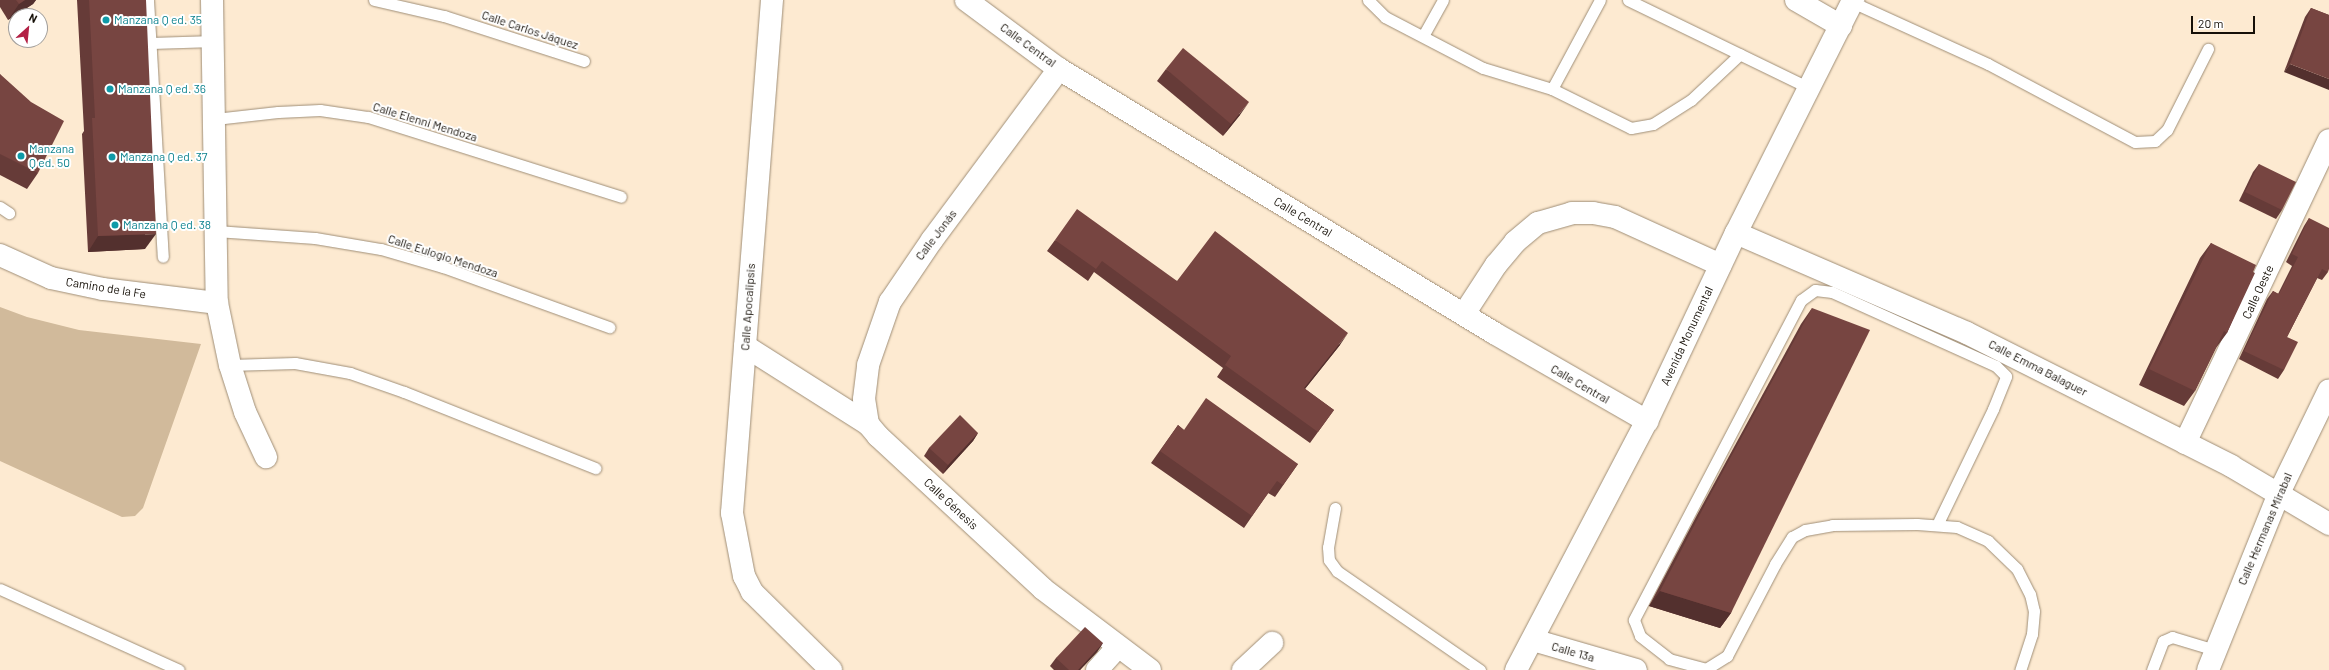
<!DOCTYPE html>
<meta charset="utf-8">
<style>
body{margin:0}
#map{position:relative;width:2329px;height:670px;overflow:hidden;background:#fdead1;font-family:Barlow,sans-serif}
div>[style]{position:absolute}
.green>*{inset:0;background:#d1ba9b}
.roads{filter:drop-shadow(0 0 1px #9f8e77) drop-shadow(0 0 1px #9f8e77)}
.lane>*{height:11px;margin:-5.5px;padding:0 5.5px;transform-origin:5.5px;border-radius:5.5px;background:#fff}
.street>*{height:22px;margin:-11px;padding:0 11px;transform-origin:11px;border-radius:11px;background:#fff}
.secondary>*{height:22px;margin:-11px;padding:0 11px;transform-origin:11px;border-radius:11px;background:#fff}
.wall>*{inset:0;background:#663b38}
.shaded-wall>*{inset:0;background:#53302e}
.building>*{inset:0;background:#774541}
.dots>*{width:11px;height:11px;translate:-50% -50%;box-sizing:border-box;border:2px solid #fff;border-radius:50%}
span{translate:-50% -50%;white-space:nowrap;text-align:center;line-height:1.15;-webkit-text-stroke:4px #fff;paint-order:stroke}
.culture-label{font-size:12px;color:#0d838f}
.left{translate:0 -50%;text-align:left}
.street-label{font-size:12px;color:#161008}
.north{position:absolute;left:8px;top:8px;width:40px;height:40px;box-sizing:border-box;background:#fff;border:1px solid #a29f9c;border-radius:50%;rotate:27deg;font-size:11px;font-weight:700;line-height:16px;text-align:center;color:#161008}
.north::after{content:'';display:block;margin:auto;width:14px;height:18px;background:#b32145;clip-path:polygon(50% 0,100% 100%,50% 72%,0 100%)}
.scale{position:absolute;left:2191px;top:16px;width:64px;height:18px;box-sizing:border-box;border:2px solid #161008;border-top:0;padding-left:5px;font-size:12px;line-height:14px;white-space:nowrap;color:#161008;-webkit-text-stroke:3px #fff;paint-order:stroke}
</style>
<div id="map">
<div class="green">
<i style="clip-path:polygon(0 307px,27px 317px,79px 330px,201px 344px,143px 508px,135px 516px,122px 517px,0 461px)"></i>
</div>
<div class="roads">
<div class="lane">
<i style="left:148px;top:0;width:257px;rotate:86.7deg"></i>
<i style="left:374px;top:0;width:72px;rotate:12.9deg"></i>
<i style="left:444px;top:16px;width:147px;rotate:17.8deg"></i>
<i style="left:1368px;top:0;width:24px;rotate:45deg"></i>
<i style="left:1385px;top:17px;width:110px;rotate:27.5deg"></i>
<i style="left:1483px;top:68px;width:72px;rotate:16.9deg"></i>
<i style="left:1552px;top:89px;width:88px;rotate:26.3deg"></i>
<i style="left:1631px;top:128px;width:22px;rotate:-10deg"></i>
<i style="left:1653px;top:124px;width:45px;rotate:-32.3deg"></i>
<i style="left:1691px;top:100px;width:67px;rotate:-43.2deg"></i>
<i style="left:1628px;top:0;width:201px;rotate:25.9deg"></i>
<i style="left:1852px;top:2px;width:149px;rotate:24.5deg"></i>
<i style="left:1988px;top:64px;width:166px;rotate:28deg"></i>
<i style="left:2135px;top:142px;width:20px;rotate:-3deg"></i>
<i style="left:2155px;top:141px;width:16px;rotate:-43deg"></i>
<i style="left:2167px;top:130px;width:91px;rotate:-63.2deg"></i>
<i style="left:1423px;top:36px;width:41px;rotate:-60.9deg"></i>
<i style="left:151px;top:43px;width:63px;rotate:-1.8deg"></i>
<i style="left:1552px;top:89px;width:101px;rotate:-61.7deg"></i>
<i style="left:215px;top:119px;width:63px;rotate:-6.3deg"></i>
<i style="left:278px;top:112px;width:42px;rotate:-2.7deg"></i>
<i style="left:320px;top:110px;width:49px;rotate:8.3deg"></i>
<i style="left:368px;top:117px;width:265px;rotate:17.5deg"></i>
<i style="left:0;top:207px;width:11px;rotate:34deg"></i>
<i style="left:216px;top:231px;width:99px;rotate:4deg"></i>
<i style="left:315px;top:238px;width:67px;rotate:9.5deg"></i>
<i style="left:381px;top:249px;width:65px;rotate:16.2deg"></i>
<i style="left:443px;top:267px;width:177px;rotate:19.9deg"></i>
<i style="left:230px;top:365px;width:65px;rotate:-1.8deg"></i>
<i style="left:295px;top:363px;width:56px;rotate:10.3deg"></i>
<i style="left:350px;top:373px;width:57px;rotate:19.4deg"></i>
<i style="left:404px;top:392px;width:206px;rotate:21.7deg"></i>
<i style="left:1335px;top:508px;width:40px;rotate:100deg"></i>
<i style="left:1328px;top:547px;width:13px;rotate:86deg"></i>
<i style="left:1329px;top:560px;width:14px;rotate:54deg"></i>
<i style="left:1337px;top:571px;width:174px;rotate:34.7deg"></i>
<i style="left:1937px;top:525px;width:129px;rotate:-64.2deg"></i>
<i style="left:1993px;top:409px;width:35px;rotate:-68deg"></i>
<i style="left:2006px;top:376px;width:14px;rotate:-135deg"></i>
<i style="left:1996px;top:366px;width:180px;rotate:-155.7deg"></i>
<i style="left:1832px;top:292px;width:17px;rotate:-173deg"></i>
<i style="left:1815px;top:290px;width:17px;rotate:144deg"></i>
<i style="left:1801px;top:300px;width:361px;rotate:117.6deg"></i>
<i style="left:1634px;top:620px;width:17px;rotate:69deg"></i>
<i style="left:1640px;top:636px;width:37px;rotate:38deg"></i>
<i style="left:1669px;top:659px;width:38px;rotate:15deg"></i>
<i style="left:1706px;top:669px;width:25px;rotate:-32deg"></i>
<i style="left:1727px;top:656px;width:104px;rotate:-62.4deg"></i>
<i style="left:1775px;top:564px;width:32px;rotate:-58deg"></i>
<i style="left:1792px;top:537px;width:15px;rotate:-28deg"></i>
<i style="left:1805px;top:530px;width:27px;rotate:-10deg"></i>
<i style="left:1832px;top:525px;width:85px;rotate:-0.7deg"></i>
<i style="left:1917px;top:524px;width:40px;rotate:4.3deg"></i>
<i style="left:1957px;top:527px;width:34px;rotate:24deg"></i>
<i style="left:1988px;top:541px;width:40px;rotate:44deg"></i>
<i style="left:2017px;top:569px;width:28px;rotate:63deg"></i>
<i style="left:2030px;top:594px;width:17px;rotate:77deg"></i>
<i style="left:2034px;top:611px;width:23px;rotate:95deg"></i>
<i style="left:2032px;top:634px;width:38px;rotate:108deg"></i>
<i style="left:0;top:589px;width:196px;rotate:24.3deg"></i>
<i style="left:2152px;top:670px;width:31px;rotate:-69deg"></i>
<i style="left:2163px;top:641px;width:10px;rotate:-24deg"></i>
<i style="left:2172px;top:637px;width:45px;rotate:16.8deg"></i>
</div>
<div class="street">
<i style="left:212px;top:0;width:303px;rotate:89.1deg"></i>
<i style="left:217px;top:303px;width:63px;rotate:78.2deg"></i>
<i style="left:230px;top:365px;width:49px;rotate:72.3deg"></i>
<i style="left:245px;top:412px;width:50px;rotate:65deg"></i>
<i style="left:772px;top:0;width:515px;rotate:94.46deg"></i>
<i style="left:732px;top:513px;width:64px;rotate:79.2deg"></i>
<i style="left:744px;top:576px;width:18px;rotate:63deg"></i>
<i style="left:752px;top:592px;width:111px;rotate:44.6deg"></i>
<i style="left:966px;top:0;width:116px;rotate:36.6deg"></i>
<i style="left:1059px;top:69px;width:509px;rotate:31.25deg"></i>
<i style="left:1494px;top:333px;width:177px;rotate:29.9deg"></i>
<i style="left:1796px;top:0;width:52px;rotate:30deg"></i>
<i style="left:0;top:255px;width:56px;rotate:24.3deg"></i>
<i style="left:51px;top:278px;width:53px;rotate:11.9deg"></i>
<i style="left:103px;top:289px;width:115px;rotate:7deg"></i>
<i style="left:1464px;top:314px;width:59px;rotate:-56.9deg"></i>
<i style="left:1496px;top:265px;width:30px;rotate:-50deg"></i>
<i style="left:1515px;top:242px;width:30px;rotate:-40deg"></i>
<i style="left:1538px;top:223px;width:35px;rotate:-16deg"></i>
<i style="left:1572px;top:213px;width:21px"></i>
<i style="left:1593px;top:213px;width:22px;rotate:10deg"></i>
<i style="left:1615px;top:217px;width:116px;rotate:24.4deg"></i>
<i style="left:745px;top:346px;width:146px;rotate:32.4deg"></i>
<i style="left:868px;top:424px;width:16px;rotate:50deg"></i>
<i style="left:878px;top:436px;width:225px;rotate:42.8deg"></i>
<i style="left:1043px;top:589px;width:134px;rotate:37.1deg"></i>
<i style="left:868px;top:424px;width:25px;rotate:-99deg"></i>
<i style="left:864px;top:399px;width:34px;rotate:-83deg"></i>
<i style="left:868px;top:365px;width:67px;rotate:-70.8deg"></i>
<i style="left:890px;top:302px;width:75px;rotate:-55.9deg"></i>
<i style="left:932px;top:240px;width:213px;rotate:-53.4deg"></i>
<i style="left:2185px;top:443px;width:335px;rotate:-64.6deg"></i>
<i style="left:1533px;top:640px;width:107px;rotate:16.2deg"></i>
<i style="left:1097px;top:670px;width:31px;rotate:-48deg"></i>
<i style="left:1243px;top:670px;width:40px;rotate:-43deg"></i>
<i style="left:2208px;top:670px;width:191px;rotate:-68.1deg"></i>
<i style="left:2279px;top:493px;width:114px;rotate:-64.1deg"></i>
</div>
<div class="secondary">
<i style="left:1736px;top:233px;width:252px;rotate:23.4deg"></i>
<i style="left:1967px;top:333px;width:296px;rotate:26.7deg"></i>
<i style="left:2231px;top:466px;width:114px;rotate:30.6deg"></i>
<i style="left:1516px;top:670px;width:281px;rotate:-62.3deg"></i>
<i style="left:1647px;top:421px;width:208px;rotate:-64.7deg"></i>
<i style="left:1736px;top:233px;width:261px;rotate:-63.3deg"></i>
</div>
</div>
<div class="wall">
<i style="clip-path:polygon(0 0,36px 0,33px 4px,8px 20px,0 7px)"></i>
<i style="clip-path:polygon(77px 0,146px 0,145px 249px,88px 252px,82px 134px,84px 131px)"></i>
<i style="clip-path:polygon(2311px 8px,2329px 15px,2284px 72px,2305px 17px)"></i>
<i style="clip-path:polygon(1166px 69px,1240px 115px,1223px 136px,1157px 81px)"></i>
<i style="clip-path:polygon(0 74px,38px 173px,27px 189px,0 175px)"></i>
<i style="clip-path:polygon(2259px 164px,2282px 210px,2276px 219px,2239px 201px,2253px 172px)"></i>
<i style="clip-path:polygon(2309px 218px,2328px 272px,2322px 280px,2317px 278px,2287px 337px,2284px 370px,2278px 379px,2239px 359px,2267px 299px,2273px 291px,2278px 294px,2292px 266px,2286px 262px,2304px 226px)"></i>
<i style="clip-path:polygon(1055px 240px,1177px 281px,1340px 345px,1305px 389px,1334px 410px,1310px 443px,1217px 377px,1223px 368px,1094px 272px,1088px 281px,1047px 251px)"></i>
<i style="clip-path:polygon(2211px 243px,2253px 272px,2227px 333px,2216px 348px,2195px 391px,2184px 406px,2139px 385px,2200px 258px)"></i>
<i style="clip-path:polygon(1812px 308px,1731px 613px,1720px 628px,1649px 606px,1697px 515px,1801px 324px)"></i>
<i style="clip-path:polygon(1178px 425px,1184px 430px,1298px 464px,1275px 497px,1268px 493px,1244px 528px,1151px 463px)"></i>
<i style="clip-path:polygon(978px 433px,973px 441px,943px 474px,924px 456px,929px 448px)"></i>
<i style="clip-path:polygon(1103px 643px,1097px 652px,1080px 670px,1054px 670px,1050px 666px,1056px 658px)"></i>
</div>
<div class="shaded-wall">
<i style="clip-path:polygon(25px 0,36px 0,33px 4px,8px 20px,19px 4px)"></i>
<i style="clip-path:polygon(2290px 64px,2329px 79px,2329px 90px,2284px 72px)"></i>
<i style="clip-path:polygon(1249px 102px,1240px 115px,1223px 136px,1231px 124px)"></i>
<i style="clip-path:polygon(156px 234px,145px 249px,88px 252px,98px 236px)"></i>
<i style="clip-path:polygon(1348px 333px,1340px 345px,1296px 400px,1304px 388px)"></i>
<i style="clip-path:polygon(978px 433px,973px 441px,943px 474px,948px 465px)"></i>
<i style="clip-path:polygon(1660px 591px,1731px 613px,1720px 628px,1649px 606px)"></i>
<i style="clip-path:polygon(1103px 643px,1097px 652px,1080px 670px,1078px 670px)"></i>
</div>
<div class="building">
<i style="clip-path:polygon(16px 0,25px 0,19px 4px)"></i>
<i style="clip-path:polygon(89px 0,146px 0,156px 234px,98px 236px,92px 118px,95px 118px)"></i>
<i style="clip-path:polygon(2311px 8px,2329px 15px,2329px 79px,2290px 64px)"></i>
<i style="clip-path:polygon(1183px 48px,1249px 102px,1231px 124px,1166px 69px)"></i>
<i style="clip-path:polygon(0 74px,31px 102px,64px 121px,38px 173px,0 154px)"></i>
<i style="clip-path:polygon(2259px 164px,2296px 182px,2282px 210px,2245px 192px)"></i>
<i style="clip-path:polygon(1077px 209px,1177px 281px,1215px 231px,1348px 333px,1304px 388px,1334px 410px,1318px 432px,1225px 365px,1231px 356px,1102px 261px,1096px 269px,1055px 240px)"></i>
<i style="clip-path:polygon(2309px 218px,2329px 228px,2329px 269px,2328px 272px,2322px 269px,2287px 337px,2298px 342px,2284px 370px,2244px 351px,2273px 291px,2279px 294px,2298px 257px,2292px 254px)"></i>
<i style="clip-path:polygon(2211px 243px,2256px 265px,2253px 272px,2255px 273px,2227px 333px,2224px 331px,2195px 391px,2149px 369px)"></i>
<i style="clip-path:polygon(1812px 308px,1870px 330px,1731px 613px,1660px 591px,1708px 499px)"></i>
<i style="clip-path:polygon(1206px 398px,1298px 464px,1283px 485px,1277px 481px,1252px 516px,1160px 451px,1178px 425px,1184px 430px)"></i>
<i style="clip-path:polygon(960px 415px,978px 433px,948px 465px,929px 448px)"></i>
<i style="clip-path:polygon(1085px 627px,1103px 643px,1078px 670px,1069px 670px,1056px 658px)"></i>
</div>
<div class="dots">
<i style="left:106px;top:20px;background:#0f9aa8"></i>
<i style="left:110px;top:89px;background:#0f9aa8"></i>
<i style="left:21px;top:156px;background:#0f9aa8"></i>
<i style="left:112px;top:157px;background:#0f9aa8"></i>
<i style="left:115px;top:225px;background:#0f9aa8"></i>
</div>
<div class="culture-label">
<span class="left" style="left:114px;top:20px">Manzana Q ed. 35</span>
<span class="left" style="left:118px;top:89px">Manzana Q ed. 36</span>
<span class="left" style="left:29px;top:156px">Manzana<br>Q ed. 50</span>
<span class="left" style="left:120px;top:157px">Manzana Q ed. 37</span>
<span class="left" style="left:123px;top:225px">Manzana Q ed. 38</span>
</div>
<div class="street-label">
<span style="left:530px;top:30px;rotate:18deg">Calle Carlos Jáquez</span>
<span style="left:1028px;top:45px;rotate:36deg">Calle Central</span>
<span style="left:425px;top:122px;rotate:17deg">Calle Elenni Mendoza</span>
<span style="left:1303px;top:217px;rotate:31deg">Calle Central</span>
<span style="left:936px;top:235px;rotate:-53deg">Calle Jonás</span>
<span style="left:443px;top:256px;rotate:18deg">Calle Eulogio Mendoza</span>
<span style="left:106px;top:288px;rotate:9deg">Camino de la Fe</span>
<span style="left:2258px;top:292px;rotate:-65deg">Calle Oeste</span>
<span style="left:748px;top:307px;rotate:-86deg">Calle Apocalipsis</span>
<span style="left:1687px;top:336px;rotate:-65deg">Avenida Monumental</span>
<span style="left:2038px;top:368px;rotate:27deg">Calle Emma Balaguer</span>
<span style="left:1580px;top:384px;rotate:30deg">Calle Central</span>
<span style="left:951px;top:504px;rotate:43deg">Calle Génesis</span>
<span style="left:2265px;top:529px;rotate:-67deg">Calle Hermanas Mirabal</span>
<span style="left:1573px;top:652px;rotate:16deg">Calle 13a</span>
</div>
<div class="north">N</div>
<div class="scale">20 m</div>
</div>
